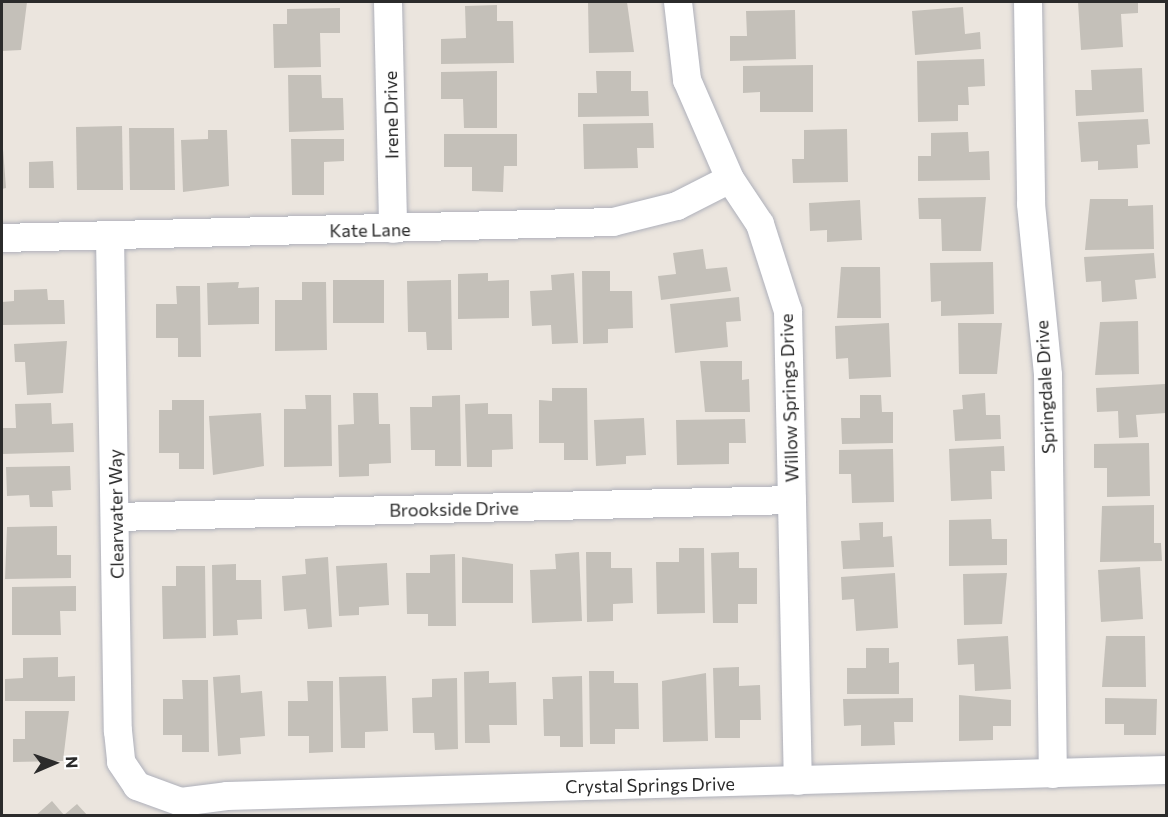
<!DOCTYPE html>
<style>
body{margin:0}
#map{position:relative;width:1168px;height:817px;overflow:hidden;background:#ebe5de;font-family:Commissioner,sans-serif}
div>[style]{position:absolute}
.building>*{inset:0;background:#c4c0b9}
.roads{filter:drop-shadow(0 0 2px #aeb0ba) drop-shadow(0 0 2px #aeb0ba)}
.minor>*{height:28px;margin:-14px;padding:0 14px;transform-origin:14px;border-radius:14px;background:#fff}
span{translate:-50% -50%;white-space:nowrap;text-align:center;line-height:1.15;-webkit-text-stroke:4.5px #fff;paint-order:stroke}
.street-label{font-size:18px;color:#2b2b2b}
.frame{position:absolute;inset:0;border:3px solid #2b2b2b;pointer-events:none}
.north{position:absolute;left:24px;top:733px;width:60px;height:60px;-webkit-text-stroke:4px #fff;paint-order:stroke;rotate:88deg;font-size:16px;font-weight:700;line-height:24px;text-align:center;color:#2b2b2b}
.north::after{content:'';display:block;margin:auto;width:21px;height:27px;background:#2b2b2b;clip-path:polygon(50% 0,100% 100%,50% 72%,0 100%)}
</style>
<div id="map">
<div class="building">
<i style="clip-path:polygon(2px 2px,27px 2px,21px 50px,2px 51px)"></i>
<i style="clip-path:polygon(588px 2px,627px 2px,634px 52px,589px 53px)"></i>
<i style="clip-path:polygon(1078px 2px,1138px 2px,1138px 13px,1121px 14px,1123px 47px,1081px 50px)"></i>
<i style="clip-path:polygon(497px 5px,497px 21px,513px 21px,514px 63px,441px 64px,441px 39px,466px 38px,465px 6px)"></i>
<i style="clip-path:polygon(963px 7px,965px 34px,980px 32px,981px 49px,915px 55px,912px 11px)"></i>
<i style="clip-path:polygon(340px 8px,340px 33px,320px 33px,321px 67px,274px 68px,273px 24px,287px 24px,287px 9px)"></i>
<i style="clip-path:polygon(795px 10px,796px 59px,730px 61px,730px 36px,747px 36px,746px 11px)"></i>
<i style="clip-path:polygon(984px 59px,985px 86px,968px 87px,969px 105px,958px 105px,958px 121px,918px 122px,917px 61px)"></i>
<i style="clip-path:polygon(813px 65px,813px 112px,760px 112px,760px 92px,743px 93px,743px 66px)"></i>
<i style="clip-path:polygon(1142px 68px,1144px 112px,1076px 116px,1075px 90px,1092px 90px,1091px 70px)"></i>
<i style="clip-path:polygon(497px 71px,497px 128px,464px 128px,463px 99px,441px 99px,441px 72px)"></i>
<i style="clip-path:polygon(596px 71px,631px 71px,631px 91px,648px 91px,649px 116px,578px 117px,578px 93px,597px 93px)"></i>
<i style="clip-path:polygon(288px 75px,321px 75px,322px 98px,343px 98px,344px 130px,289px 132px)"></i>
<i style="clip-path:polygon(1148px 119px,1150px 144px,1137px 145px,1138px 168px,1098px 170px,1098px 161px,1081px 162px,1078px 122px)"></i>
<i style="clip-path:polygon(653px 123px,654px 148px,637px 148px,638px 168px,584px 169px,583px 124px)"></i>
<i style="clip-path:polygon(122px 126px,123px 190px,77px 190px,76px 127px)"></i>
<i style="clip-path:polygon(129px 128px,174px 128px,175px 190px,130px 190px)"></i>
<i style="clip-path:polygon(847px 129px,848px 182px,793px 183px,792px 159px,804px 159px,804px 130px)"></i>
<i style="clip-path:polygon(208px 130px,227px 130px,229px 186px,183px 192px,181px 140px,208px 139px)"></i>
<i style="clip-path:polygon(968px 132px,969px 152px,989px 151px,990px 180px,918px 181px,918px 156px,931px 156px,931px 133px)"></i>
<i style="clip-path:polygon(444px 134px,517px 134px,517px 166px,504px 166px,503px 192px,472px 191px,472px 167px,444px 167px)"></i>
<i style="clip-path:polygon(2px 136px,6px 188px,2px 189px)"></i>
<i style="clip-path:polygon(291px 139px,344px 139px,344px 161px,324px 162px,324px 195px,292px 195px)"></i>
<i style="clip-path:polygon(53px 161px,54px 188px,29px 188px,29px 162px)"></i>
<i style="clip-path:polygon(986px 197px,981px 251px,942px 251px,941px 219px,919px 219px,918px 198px)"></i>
<i style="clip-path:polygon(1090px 199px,1128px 199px,1128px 206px,1153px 205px,1154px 249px,1085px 250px)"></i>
<i style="clip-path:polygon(860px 200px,862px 240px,827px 242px,827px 230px,810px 231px,809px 203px)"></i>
<i style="clip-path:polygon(703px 249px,706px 269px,727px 267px,731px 291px,661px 300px,658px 276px,676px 274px,673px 253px)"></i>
<i style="clip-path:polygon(1154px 253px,1156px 278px,1135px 280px,1137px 299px,1102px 302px,1101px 281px,1086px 282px,1084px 257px)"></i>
<i style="clip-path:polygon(993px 262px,994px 314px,941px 316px,941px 301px,931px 302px,930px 263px)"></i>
<i style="clip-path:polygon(841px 267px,880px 267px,881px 318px,837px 318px)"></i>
<i style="clip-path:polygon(582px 271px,610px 271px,610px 291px,632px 291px,633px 328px,608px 329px,608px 343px,583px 344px)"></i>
<i style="clip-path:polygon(488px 273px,488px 281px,509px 280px,509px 318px,458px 319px,458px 274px)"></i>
<i style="clip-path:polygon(574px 273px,578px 343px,552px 344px,551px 325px,532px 326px,530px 291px,552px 290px,551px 275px)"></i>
<i style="clip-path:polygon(333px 280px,384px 280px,384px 323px,333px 323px)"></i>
<i style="clip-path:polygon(451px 280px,452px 350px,427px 350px,426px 332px,408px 332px,407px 281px)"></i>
<i style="clip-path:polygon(239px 282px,238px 288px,259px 287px,259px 324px,208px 325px,207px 283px)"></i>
<i style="clip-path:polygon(302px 282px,326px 282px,327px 350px,275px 351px,275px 300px,302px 300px)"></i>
<i style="clip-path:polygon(176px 286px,200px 286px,201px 357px,178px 357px,178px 338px,156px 338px,156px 304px,177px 304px)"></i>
<i style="clip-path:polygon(47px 289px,48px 300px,64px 300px,65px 324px,2px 325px,2px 302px,14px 301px,14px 290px)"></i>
<i style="clip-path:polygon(739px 297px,741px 321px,726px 322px,728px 347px,675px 353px,670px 304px)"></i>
<i style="clip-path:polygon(1138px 321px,1139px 374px,1095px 375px,1100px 322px)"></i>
<i style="clip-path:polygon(889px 323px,891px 377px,849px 379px,848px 358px,836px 359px,835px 326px)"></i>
<i style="clip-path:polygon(958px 323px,1002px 323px,997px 374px,959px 374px)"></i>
<i style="clip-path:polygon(67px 341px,63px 393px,27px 395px,25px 362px,15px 362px,14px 344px)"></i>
<i style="clip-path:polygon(700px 361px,742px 361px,742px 380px,749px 379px,750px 412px,705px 412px)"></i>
<i style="clip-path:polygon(1165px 384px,1166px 413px,1136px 415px,1138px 437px,1119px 438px,1118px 411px,1097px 412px,1096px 388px)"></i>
<i style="clip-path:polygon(552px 388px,587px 388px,588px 460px,564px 460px,564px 443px,539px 443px,539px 400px,552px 401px)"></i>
<i style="clip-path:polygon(353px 393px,378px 393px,379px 424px,390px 424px,391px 463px,369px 464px,369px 476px,339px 477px,338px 425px,354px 424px)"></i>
<i style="clip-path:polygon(985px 393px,986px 415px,1000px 415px,1001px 439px,955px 441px,953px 410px,963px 409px,962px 395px)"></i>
<i style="clip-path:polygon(305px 395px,331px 395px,332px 466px,284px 467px,284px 409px,306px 409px)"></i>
<i style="clip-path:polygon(460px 395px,461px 466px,435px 466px,435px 450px,411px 450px,410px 407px,432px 407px,432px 396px)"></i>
<i style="clip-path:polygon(860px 395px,881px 395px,882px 412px,893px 412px,893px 443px,842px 444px,841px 418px,860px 418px)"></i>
<i style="clip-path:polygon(172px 400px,204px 400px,204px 469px,179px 469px,179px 453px,159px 453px,159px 410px,172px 410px)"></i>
<i style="clip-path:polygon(51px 403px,52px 424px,73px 423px,74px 452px,2px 454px,2px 428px,16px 428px,15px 404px)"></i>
<i style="clip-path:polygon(488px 403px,488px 414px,512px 414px,513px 449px,492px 450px,492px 467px,467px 467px,465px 404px)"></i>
<i style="clip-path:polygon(261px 413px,264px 466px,213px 475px,209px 416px)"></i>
<i style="clip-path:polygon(644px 418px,646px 455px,626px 456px,626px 464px,596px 466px,594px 420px)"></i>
<i style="clip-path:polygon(745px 419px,746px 443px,729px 443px,729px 464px,677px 465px,676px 420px)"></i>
<i style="clip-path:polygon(1149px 443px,1150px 496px,1107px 497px,1107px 468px,1094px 468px,1094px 444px)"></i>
<i style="clip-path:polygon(1004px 446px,1005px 471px,991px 471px,992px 499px,951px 501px,949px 449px)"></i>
<i style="clip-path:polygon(893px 449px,894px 502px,852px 503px,851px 474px,839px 474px,839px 450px)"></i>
<i style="clip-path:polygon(70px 466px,71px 490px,52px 491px,53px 507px,30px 507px,29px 495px,7px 496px,6px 467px)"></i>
<i style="clip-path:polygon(1154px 505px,1154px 543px,1161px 543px,1162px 561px,1100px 562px,1102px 506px)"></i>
<i style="clip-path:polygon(991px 519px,992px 539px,1007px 539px,1007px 565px,949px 566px,949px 520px)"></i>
<i style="clip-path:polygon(883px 522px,883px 537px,892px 536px,894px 567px,843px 569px,841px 541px,860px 540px,859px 523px)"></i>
<i style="clip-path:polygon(57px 526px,57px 555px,71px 555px,71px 578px,5px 579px,7px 527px)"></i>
<i style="clip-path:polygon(679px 548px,704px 548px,705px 613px,657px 614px,656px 562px,679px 562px)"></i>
<i style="clip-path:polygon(579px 552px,582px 621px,532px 623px,530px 570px,556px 569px,555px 554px)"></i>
<i style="clip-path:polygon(586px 552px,611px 552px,611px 568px,632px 568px,633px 603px,613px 604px,613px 621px,587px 622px)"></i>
<i style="clip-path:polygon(739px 552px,739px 568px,757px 568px,757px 604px,738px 604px,738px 623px,713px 623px,711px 553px)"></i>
<i style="clip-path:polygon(455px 554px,456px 626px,428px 626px,428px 614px,407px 614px,406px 573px,430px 573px,430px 555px)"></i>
<i style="clip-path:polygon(328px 557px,332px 627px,308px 629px,306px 609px,284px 611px,282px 576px,306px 574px,305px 559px)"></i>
<i style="clip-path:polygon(462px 557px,513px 564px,513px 603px,462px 603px)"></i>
<i style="clip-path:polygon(387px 563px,389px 605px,359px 607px,359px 615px,339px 616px,336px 566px)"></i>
<i style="clip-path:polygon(236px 564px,236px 580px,261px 580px,262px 619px,237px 620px,238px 635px,213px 636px,212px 565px)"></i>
<i style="clip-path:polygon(176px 566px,205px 566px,206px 638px,163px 639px,162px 586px,176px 586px)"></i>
<i style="clip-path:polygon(1140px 567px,1143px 619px,1101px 622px,1098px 570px)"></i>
<i style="clip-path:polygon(895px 573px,898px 628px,856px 631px,854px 599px,842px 600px,841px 577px)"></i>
<i style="clip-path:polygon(1007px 573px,1002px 624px,964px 625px,963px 574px)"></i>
<i style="clip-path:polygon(76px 586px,76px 611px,60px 611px,61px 635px,12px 635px,12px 587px)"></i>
<i style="clip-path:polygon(1008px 636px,1011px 689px,975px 691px,974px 664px,958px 665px,957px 639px)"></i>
<i style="clip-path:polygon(1106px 636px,1145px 636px,1146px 687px,1102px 687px)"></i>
<i style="clip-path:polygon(866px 648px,889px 648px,889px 663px,899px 662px,899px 694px,847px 694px,847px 668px,866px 668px)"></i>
<i style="clip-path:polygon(58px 657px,58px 677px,75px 676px,75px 701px,5px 701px,5px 679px,23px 678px,23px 658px)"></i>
<i style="clip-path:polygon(739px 667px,739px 686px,760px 685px,761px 720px,740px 720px,740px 738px,715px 738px,713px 668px)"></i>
<i style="clip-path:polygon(489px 671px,489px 683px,516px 682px,517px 725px,489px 725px,490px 743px,465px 743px,464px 672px)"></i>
<i style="clip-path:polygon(589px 671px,614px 671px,614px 683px,638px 683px,639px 729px,615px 729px,615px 744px,590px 744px)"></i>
<i style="clip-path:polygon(706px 673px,708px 741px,663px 742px,662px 681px)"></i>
<i style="clip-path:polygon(240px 675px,241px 693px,262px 691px,265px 736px,240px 738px,241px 754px,218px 756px,213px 677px)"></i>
<i style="clip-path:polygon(386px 676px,388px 731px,365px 732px,365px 748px,341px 748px,339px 677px)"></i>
<i style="clip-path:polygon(582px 676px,583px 747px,560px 747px,560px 736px,544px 736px,543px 699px,553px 699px,552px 677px)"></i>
<i style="clip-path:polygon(457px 678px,458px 749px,435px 750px,434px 733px,413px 733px,412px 698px,432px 697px,432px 679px)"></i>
<i style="clip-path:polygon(182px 680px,208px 680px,209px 752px,182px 752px,182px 735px,163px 735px,163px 699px,183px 699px)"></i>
<i style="clip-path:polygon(307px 681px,333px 681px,333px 752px,309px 753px,309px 736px,288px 736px,288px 701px,308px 701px)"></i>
<i style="clip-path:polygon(959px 695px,1011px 700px,1011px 726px,993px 726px,993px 740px,959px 741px)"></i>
<i style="clip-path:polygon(913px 698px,913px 722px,894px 722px,895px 745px,861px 746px,861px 725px,844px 726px,843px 699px)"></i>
<i style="clip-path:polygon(1105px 698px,1157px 699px,1156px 735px,1124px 735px,1124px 724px,1105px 724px)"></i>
<i style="clip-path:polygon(25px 711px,69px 711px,63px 761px,13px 762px,13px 739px,25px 739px)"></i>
<i style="clip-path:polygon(52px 801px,64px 815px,77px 804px,88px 816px,35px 816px)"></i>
</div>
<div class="roads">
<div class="minor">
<i style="left:388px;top:2px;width:227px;rotate:88.7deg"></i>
<i style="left:678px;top:2px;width:79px;rotate:83.4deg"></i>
<i style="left:687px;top:80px;width:108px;rotate:66.5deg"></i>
<i style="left:730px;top:179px;width:54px;rotate:56.3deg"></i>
<i style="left:760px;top:224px;width:91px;rotate:72.2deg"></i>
<i style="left:788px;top:311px;width:470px;rotate:88.8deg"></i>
<i style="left:1028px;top:2px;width:202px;rotate:89.1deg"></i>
<i style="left:1031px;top:204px;width:172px;rotate:84.3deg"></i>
<i style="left:1048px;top:375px;width:399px;rotate:89.3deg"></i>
<i style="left:110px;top:236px;width:495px;rotate:89.1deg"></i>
<i style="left:118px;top:731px;width:31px;rotate:84deg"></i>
<i style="left:121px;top:762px;width:29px;rotate:56deg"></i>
<i style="left:137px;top:786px;width:47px;rotate:20deg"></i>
<i style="left:181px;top:802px;width:46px;rotate:-7.4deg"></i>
<i style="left:227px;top:796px;width:939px;rotate:-1.59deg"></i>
<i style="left:2px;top:238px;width:611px;rotate:-1.5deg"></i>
<i style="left:613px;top:222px;width:66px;rotate:-14deg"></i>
<i style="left:677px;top:206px;width:59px;rotate:-27deg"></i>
<i style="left:116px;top:517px;width:676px;rotate:-1.44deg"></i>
</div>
</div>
<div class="street-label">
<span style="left:391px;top:115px;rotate:-91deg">Irene Drive</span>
<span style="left:370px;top:230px;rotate:-1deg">Kate Lane</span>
<span style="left:1045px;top:387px;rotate:-93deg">Springdale Drive</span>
<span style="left:789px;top:398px;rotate:-92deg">Willow Springs Drive</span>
<span style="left:454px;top:509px;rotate:-1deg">Brookside Drive</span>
<span style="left:116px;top:514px;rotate:-91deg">Clearwater Way</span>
<span style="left:650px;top:785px;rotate:-1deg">Crystal Springs Drive</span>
</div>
<div class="frame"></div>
<div class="north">N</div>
</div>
